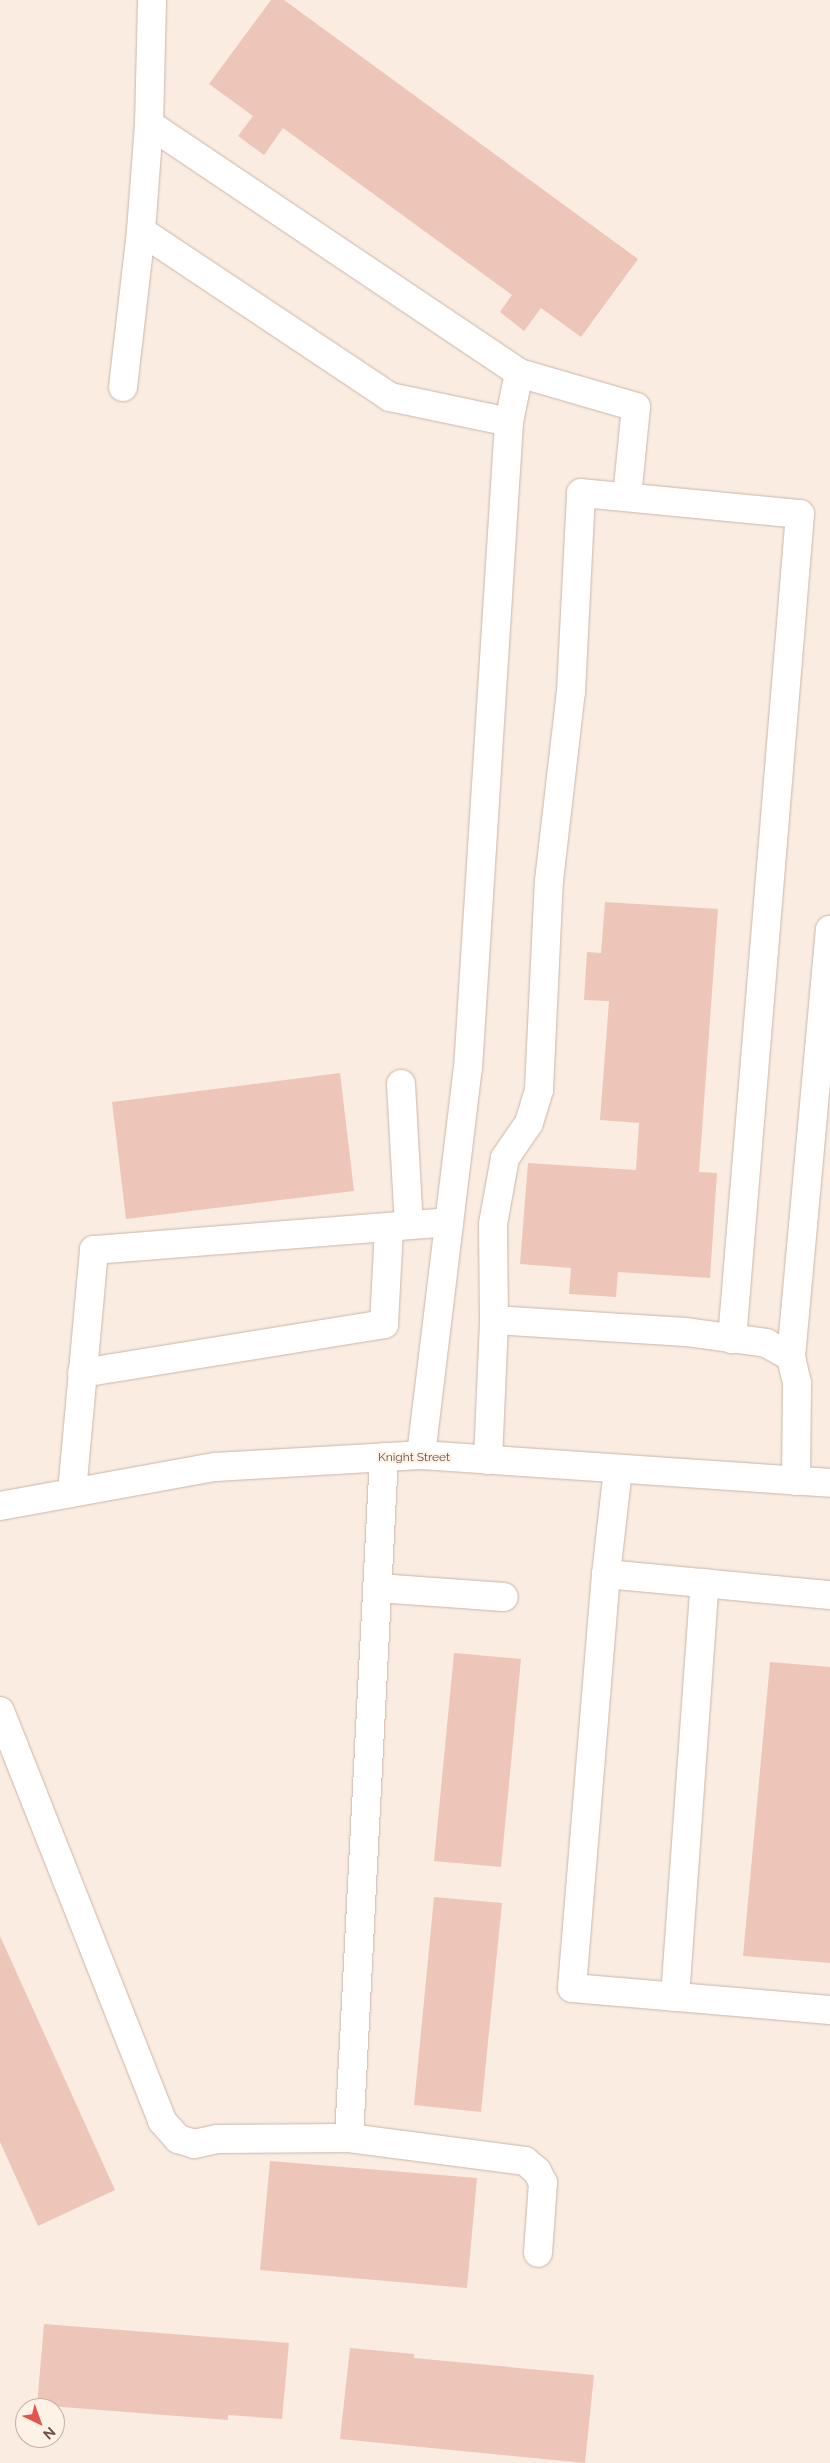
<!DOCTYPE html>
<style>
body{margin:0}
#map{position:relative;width:830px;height:2463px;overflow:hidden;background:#faece0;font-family:Raleway,sans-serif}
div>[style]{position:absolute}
.building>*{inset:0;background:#eec6b9}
.roads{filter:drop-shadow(0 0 1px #ccb5ab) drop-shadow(0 0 1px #ccb5ab)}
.minor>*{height:28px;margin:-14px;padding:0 14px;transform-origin:14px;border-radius:14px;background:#fff}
span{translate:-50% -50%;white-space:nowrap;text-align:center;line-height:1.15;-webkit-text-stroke:4px #fef1e5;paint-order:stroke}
.street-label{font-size:12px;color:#6f5149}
.north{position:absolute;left:15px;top:2398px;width:50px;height:50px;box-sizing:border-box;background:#fef1e5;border:1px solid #c5b1a7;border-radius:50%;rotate:138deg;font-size:14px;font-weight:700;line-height:20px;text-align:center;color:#6f5149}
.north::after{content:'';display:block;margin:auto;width:18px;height:22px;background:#df564b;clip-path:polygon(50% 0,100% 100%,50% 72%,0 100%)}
</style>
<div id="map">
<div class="building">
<i style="clip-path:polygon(271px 0,284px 0,638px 259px,581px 337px,541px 308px,524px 331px,500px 312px,512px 295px,283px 128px,264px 155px,238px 136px,253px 116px,209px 84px)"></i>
<i style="clip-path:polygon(605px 902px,718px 909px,699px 1172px,717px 1173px,710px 1278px,618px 1272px,616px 1297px,569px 1294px,571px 1268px,520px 1264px,528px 1163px,636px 1170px,639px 1123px,600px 1120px,609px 1001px,584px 1000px,587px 952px,601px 953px)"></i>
<i style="clip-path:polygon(340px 1073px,354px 1191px,126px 1219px,112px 1102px)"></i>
<i style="clip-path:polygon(454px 1653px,521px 1659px,501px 1867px,434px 1861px)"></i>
<i style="clip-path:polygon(770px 1662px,830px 1667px,830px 1963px,743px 1956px)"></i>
<i style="clip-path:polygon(434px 1897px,502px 1903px,481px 2112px,414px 2105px)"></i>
<i style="clip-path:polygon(0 1936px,115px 2190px,38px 2226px,0 2142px)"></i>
<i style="clip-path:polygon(270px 2161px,477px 2178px,467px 2288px,260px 2270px)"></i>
<i style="clip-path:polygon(44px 2324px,289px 2343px,282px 2419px,228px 2415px,228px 2420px,37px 2405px)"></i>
<i style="clip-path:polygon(350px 2348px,414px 2354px,414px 2358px,594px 2375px,585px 2463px,340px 2439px)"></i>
</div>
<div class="roads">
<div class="minor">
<i style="left:149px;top:124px;width:124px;rotate:-88.6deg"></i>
<i style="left:123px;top:387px;width:157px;rotate:-83.4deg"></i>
<i style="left:509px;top:422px;width:122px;rotate:-168.1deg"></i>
<i style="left:390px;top:397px;width:299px;rotate:-146.3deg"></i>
<i style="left:141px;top:231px;width:107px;rotate:-85.7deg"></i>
<i style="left:149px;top:124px;width:446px;rotate:33.9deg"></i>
<i style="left:519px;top:373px;width:122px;rotate:16.2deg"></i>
<i style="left:636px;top:407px;width:90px;rotate:95.7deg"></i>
<i style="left:401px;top:1084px;width:141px;rotate:86.8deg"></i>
<i style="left:494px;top:1320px;width:96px;rotate:-90.6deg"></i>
<i style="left:493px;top:1224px;width:67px;rotate:-79.7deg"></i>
<i style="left:505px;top:1158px;width:42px;rotate:-55.6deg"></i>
<i style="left:529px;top:1123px;width:34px;rotate:-73deg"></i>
<i style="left:539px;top:1090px;width:209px;rotate:-87.3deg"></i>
<i style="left:549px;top:881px;width:190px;rotate:-83.4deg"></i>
<i style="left:571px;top:692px;width:199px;rotate:-87.1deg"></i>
<i style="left:581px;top:493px;width:220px;rotate:5.5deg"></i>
<i style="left:800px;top:514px;width:828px;rotate:94.71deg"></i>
<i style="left:791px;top:1357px;width:429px;rotate:-84.8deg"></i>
<i style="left:82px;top:1373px;width:306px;rotate:-9.2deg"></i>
<i style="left:384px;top:1324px;width:97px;rotate:-87deg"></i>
<i style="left:421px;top:1455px;width:389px;rotate:-83.1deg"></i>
<i style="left:468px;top:1069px;width:648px;rotate:-86.37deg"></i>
<i style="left:509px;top:422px;width:50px;rotate:-78.5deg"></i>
<i style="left:488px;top:1460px;width:140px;rotate:-87.5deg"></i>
<i style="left:494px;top:1320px;width:192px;rotate:3.6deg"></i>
<i style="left:686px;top:1332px;width:81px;rotate:7.8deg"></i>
<i style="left:766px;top:1343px;width:29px;rotate:29deg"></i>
<i style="left:791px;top:1357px;width:27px;rotate:77deg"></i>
<i style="left:797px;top:1383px;width:98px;rotate:90.6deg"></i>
<i style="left:618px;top:1469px;width:106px;rotate:96.5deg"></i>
<i style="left:606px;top:1574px;width:415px;rotate:94.7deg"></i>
<i style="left:572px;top:1988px;width:259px;rotate:4.9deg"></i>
<i style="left:72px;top:1492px;width:243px;rotate:-84.8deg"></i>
<i style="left:94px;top:1250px;width:356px;rotate:-4.5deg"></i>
<i style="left:0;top:1506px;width:219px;rotate:-10.3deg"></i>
<i style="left:215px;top:1467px;width:206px;rotate:-3.3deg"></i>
<i style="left:421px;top:1455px;width:410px;rotate:3.9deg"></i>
<i style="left:606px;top:1574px;width:225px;rotate:5.4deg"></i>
<i style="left:378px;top:1588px;width:126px;rotate:4.1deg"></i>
<i style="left:0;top:1711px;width:441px;rotate:68.4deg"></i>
<i style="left:162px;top:2121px;width:24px;rotate:48deg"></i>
<i style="left:178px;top:2139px;width:17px;rotate:17deg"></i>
<i style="left:194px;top:2144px;width:24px;rotate:-12deg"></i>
<i style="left:217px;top:2139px;width:132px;rotate:-0.4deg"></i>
<i style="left:349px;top:2138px;width:177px;rotate:7.4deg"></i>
<i style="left:525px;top:2161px;width:16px;rotate:40deg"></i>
<i style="left:537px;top:2171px;width:13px;rotate:63deg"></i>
<i style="left:543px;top:2183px;width:70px;rotate:94.1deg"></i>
<i style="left:675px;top:1997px;width:415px;rotate:-85.9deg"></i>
<i style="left:349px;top:2138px;width:682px;rotate:-87.06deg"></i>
</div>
</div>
<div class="street-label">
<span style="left:414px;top:1458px">Knight Street</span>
</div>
<div class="north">N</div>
</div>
